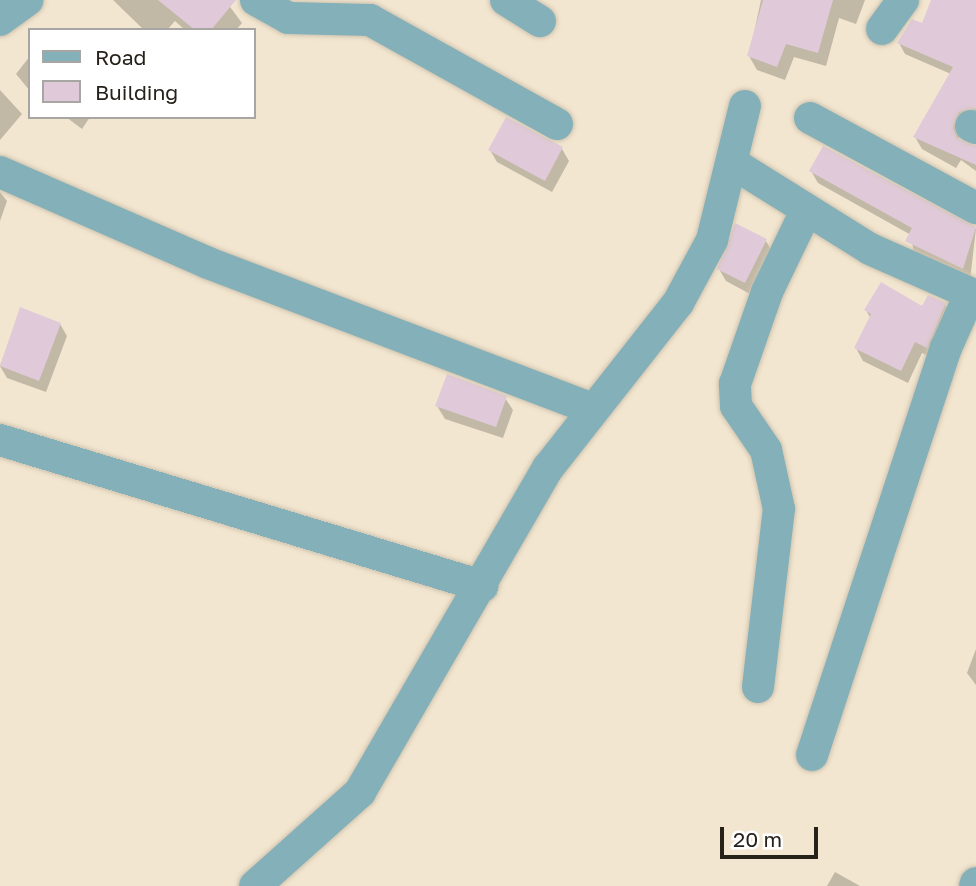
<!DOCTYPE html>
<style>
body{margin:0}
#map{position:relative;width:976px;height:886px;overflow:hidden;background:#f3e6d0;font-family:"Golos Text",sans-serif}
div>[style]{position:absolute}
.shadow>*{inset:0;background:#0003}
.building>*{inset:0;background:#e0cad9}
.roads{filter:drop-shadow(0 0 2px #cec3af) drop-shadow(0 0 2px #cec3af)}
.minor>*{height:32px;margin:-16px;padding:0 16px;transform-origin:16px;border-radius:16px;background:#83b0b9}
span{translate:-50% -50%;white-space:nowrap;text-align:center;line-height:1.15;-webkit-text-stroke:5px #fff;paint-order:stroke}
.legend{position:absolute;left:28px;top:28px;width:228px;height:91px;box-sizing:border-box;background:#fff;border:2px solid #a8a6a3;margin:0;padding:9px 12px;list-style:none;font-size:21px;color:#262119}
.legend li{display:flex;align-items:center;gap:14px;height:35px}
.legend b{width:35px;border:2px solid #a8a6a3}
.scale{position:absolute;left:720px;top:827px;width:98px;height:32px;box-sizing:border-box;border:4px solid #262119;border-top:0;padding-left:9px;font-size:21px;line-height:24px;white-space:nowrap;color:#262119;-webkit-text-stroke:5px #fff;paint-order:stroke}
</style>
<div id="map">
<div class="shadow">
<i style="clip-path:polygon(113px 0,225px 0,242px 23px,236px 30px,185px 30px,175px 21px,167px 30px,144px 30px)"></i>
<i style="clip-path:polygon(761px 0,865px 0,856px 24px,839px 18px,826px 66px,794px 57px,785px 80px,757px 70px,749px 56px)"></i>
<i style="clip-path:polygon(933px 0,976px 0,976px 123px,965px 123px,958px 141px,976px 146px,976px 171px,961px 160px,956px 168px,922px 149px,915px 137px,951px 74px,905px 54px,899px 43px,923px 26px)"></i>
<i style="clip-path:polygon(30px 56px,30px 91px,16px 74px)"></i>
<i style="clip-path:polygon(0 90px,22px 114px,0 140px)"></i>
<i style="clip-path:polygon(66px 117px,90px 117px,82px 129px)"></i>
<i style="clip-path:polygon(824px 148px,976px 229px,970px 280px,914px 254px,911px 235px,818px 183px,811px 171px)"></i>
<i style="clip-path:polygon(562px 149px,569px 161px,552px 192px,497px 162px,490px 150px)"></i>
<i style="clip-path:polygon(0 192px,7px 201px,0 221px)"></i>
<i style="clip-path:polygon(766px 241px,773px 253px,752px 295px,726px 281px,719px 269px)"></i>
<i style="clip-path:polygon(945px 304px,952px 316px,934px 359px,922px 353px,908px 383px,863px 361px,856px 348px,871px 319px,866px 310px)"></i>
<i style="clip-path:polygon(21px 309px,60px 324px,67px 336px,46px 392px,7px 378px,0 366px)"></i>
<i style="clip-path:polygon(505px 398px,513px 410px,503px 438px,445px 419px,437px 406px)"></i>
<i style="clip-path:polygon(976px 649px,976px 685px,967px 673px)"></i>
<i style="clip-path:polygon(835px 872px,860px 886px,827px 886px)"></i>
</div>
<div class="building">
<i style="clip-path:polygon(158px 0,236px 0,211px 30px,195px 30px)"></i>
<i style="clip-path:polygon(763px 0,833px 0,818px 53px,786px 44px,777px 67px,747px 56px)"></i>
<i style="clip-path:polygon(931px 0,976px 0,976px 109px,959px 112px,953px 128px,957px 138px,976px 146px,976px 165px,913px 137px,953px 67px,897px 43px,912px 19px,922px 23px)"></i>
<i style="clip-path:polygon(506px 117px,563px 147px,545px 181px,488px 150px)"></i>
<i style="clip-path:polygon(823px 146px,976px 227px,963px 269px,905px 241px,912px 228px,809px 171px)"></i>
<i style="clip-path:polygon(735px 223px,767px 239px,745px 283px,717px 269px)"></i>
<i style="clip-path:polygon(881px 282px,922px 306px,928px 295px,946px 303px,927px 348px,915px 342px,901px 371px,854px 348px,871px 314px,864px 310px)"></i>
<i style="clip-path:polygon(20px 307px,61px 323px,39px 381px,0 366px)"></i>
<i style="clip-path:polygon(447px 374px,507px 396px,496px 427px,435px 406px)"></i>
</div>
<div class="roads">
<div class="minor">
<i style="left:256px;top:0;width:37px;rotate:29deg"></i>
<i style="left:288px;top:18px;width:82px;rotate:1.4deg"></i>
<i style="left:370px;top:20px;width:214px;rotate:29.1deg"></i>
<i style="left:506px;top:0;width:40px;rotate:32deg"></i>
<i style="left:0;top:20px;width:34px;rotate:-36deg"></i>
<i style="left:882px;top:29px;width:36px;rotate:-54deg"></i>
<i style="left:810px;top:118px;width:189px;rotate:28.5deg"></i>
<i style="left:971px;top:126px;width:5px;rotate:22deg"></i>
<i style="left:734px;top:164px;width:160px;rotate:32deg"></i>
<i style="left:870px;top:249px;width:116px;rotate:23.9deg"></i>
<i style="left:0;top:172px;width:227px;rotate:23.6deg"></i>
<i style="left:208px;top:263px;width:408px;rotate:20.8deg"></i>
<i style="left:0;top:440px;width:504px;rotate:16.85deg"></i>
<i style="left:758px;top:687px;width:179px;rotate:-83.3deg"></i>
<i style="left:779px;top:509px;width:60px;rotate:-102.4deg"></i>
<i style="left:766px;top:450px;width:53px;rotate:-124.3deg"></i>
<i style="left:736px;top:406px;width:22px;rotate:-93deg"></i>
<i style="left:735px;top:384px;width:97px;rotate:-70.8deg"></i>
<i style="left:767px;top:292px;width:90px;rotate:-64.3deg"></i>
<i style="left:812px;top:755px;width:428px;rotate:-71.8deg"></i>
<i style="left:946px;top:348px;width:59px;rotate:-66deg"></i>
<i style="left:255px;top:886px;width:141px;rotate:-41.8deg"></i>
<i style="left:360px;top:792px;width:375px;rotate:-59.9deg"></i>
<i style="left:548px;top:468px;width:210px;rotate:-51.8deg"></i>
<i style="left:678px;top:303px;width:72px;rotate:-61.6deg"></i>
<i style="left:712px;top:240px;width:138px;rotate:-76.2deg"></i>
<i style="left:975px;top:886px;width:3px;rotate:-72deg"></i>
</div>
</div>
<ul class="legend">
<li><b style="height:9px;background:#83b0b9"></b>Road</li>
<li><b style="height:19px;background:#e0cad9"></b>Building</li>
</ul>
<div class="scale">20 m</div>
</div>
